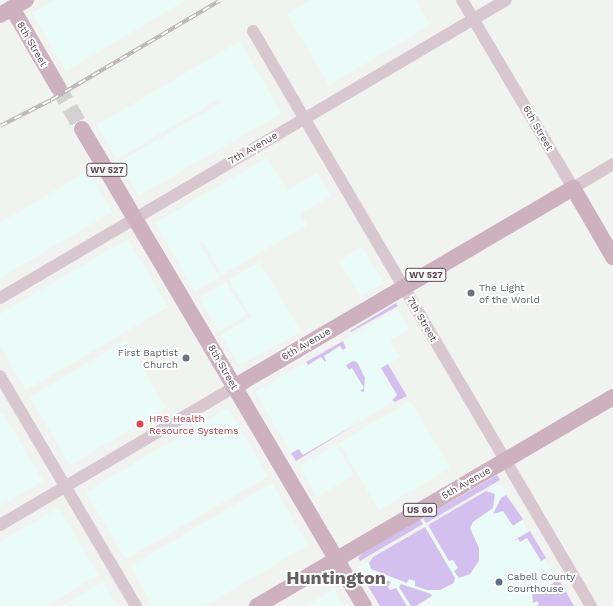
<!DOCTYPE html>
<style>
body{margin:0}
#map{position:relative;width:613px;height:606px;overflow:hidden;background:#f0f3f0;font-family:"Work Sans",sans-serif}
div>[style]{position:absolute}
.commercial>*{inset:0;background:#ebfcf8}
.green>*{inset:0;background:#d4c0ef}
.major-tunnel>*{height:16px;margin-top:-8px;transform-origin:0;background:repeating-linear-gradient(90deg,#d3d1d1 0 16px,transparent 0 24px)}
.minor>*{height:12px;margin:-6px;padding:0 6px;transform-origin:6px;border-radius:6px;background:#d8c7cf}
.major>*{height:16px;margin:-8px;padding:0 8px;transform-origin:8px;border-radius:8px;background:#ceb1bf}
.rail>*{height:4px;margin-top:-2px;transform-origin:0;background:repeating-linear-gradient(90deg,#fff 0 8px,#bab2b5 0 16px);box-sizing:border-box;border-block:1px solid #bab2b5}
.dots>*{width:11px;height:11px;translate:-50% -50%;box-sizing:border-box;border:2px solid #fff;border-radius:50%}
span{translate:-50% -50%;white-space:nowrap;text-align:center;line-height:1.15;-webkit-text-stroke:4px #fff;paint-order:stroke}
.shield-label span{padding:1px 3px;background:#fff;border:1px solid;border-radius:3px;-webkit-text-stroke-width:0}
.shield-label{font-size:9px;color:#5e4853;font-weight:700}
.street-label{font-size:10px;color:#5e4853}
.worship-label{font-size:10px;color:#5b616d}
.left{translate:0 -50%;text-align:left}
.right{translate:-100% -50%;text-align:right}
.health-label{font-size:10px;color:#be3a42}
.service-label{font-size:10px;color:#4e5e75}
.town-label{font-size:18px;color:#655d60;font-weight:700}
</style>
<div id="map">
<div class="commercial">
<i style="clip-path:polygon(54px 0,186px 0,66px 71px,32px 13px)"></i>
<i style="clip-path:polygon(310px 0,416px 0,430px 25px,329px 85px,287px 14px)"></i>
<i style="clip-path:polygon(240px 41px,281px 113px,139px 196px,119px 162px,221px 103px,219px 99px,117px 159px,97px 125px)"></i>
<i style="clip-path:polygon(267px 158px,287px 191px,317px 173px,331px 196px,300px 214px,307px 225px,222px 275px,202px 241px,199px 243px,219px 277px,195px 291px,155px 223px)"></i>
<i style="clip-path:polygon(88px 171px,112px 212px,0 278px,0 223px)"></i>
<i style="clip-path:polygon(128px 239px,168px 307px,26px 390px,0 346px,0 314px)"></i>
<i style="clip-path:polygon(362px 247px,384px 283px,360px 296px,339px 261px)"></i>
<i style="clip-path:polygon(260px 262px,301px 332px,239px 365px,221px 335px,251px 317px,229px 280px)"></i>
<i style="clip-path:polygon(226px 282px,246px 315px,219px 331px,199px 298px)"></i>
<i style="clip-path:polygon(397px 309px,409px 329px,390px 340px,400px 357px,389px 364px,406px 394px,295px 460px,255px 392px)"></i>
<i style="clip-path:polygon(126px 340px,166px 408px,70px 465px,30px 397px)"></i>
<i style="clip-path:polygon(410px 401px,450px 468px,379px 510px,339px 443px)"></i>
<i style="clip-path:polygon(228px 408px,268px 476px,126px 559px,86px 492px)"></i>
<i style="clip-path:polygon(3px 413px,43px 481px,0 506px,0 415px)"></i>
<i style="clip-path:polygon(336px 445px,354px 475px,317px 497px,299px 466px)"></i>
<i style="clip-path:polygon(272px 483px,308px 545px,205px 606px,153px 606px,130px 566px)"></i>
<i style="clip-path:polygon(500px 484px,572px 606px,381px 606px,358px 568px)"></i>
<i style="clip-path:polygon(59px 508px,98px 575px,46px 606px,0 606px,0 542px)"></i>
<i style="clip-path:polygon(103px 582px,117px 606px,62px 606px)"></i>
<i style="clip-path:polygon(334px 589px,344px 606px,306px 606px)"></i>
</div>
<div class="green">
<i style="clip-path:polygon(396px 303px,398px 306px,351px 332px,350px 331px)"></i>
<i style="clip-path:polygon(343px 341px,346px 348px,343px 350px,340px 346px,324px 356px,326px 361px,325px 362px,321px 357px,308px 365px,306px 362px)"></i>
<i style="clip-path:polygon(353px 361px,357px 362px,365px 378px,364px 392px,360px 391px,364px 388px,352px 368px,349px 370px,346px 365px)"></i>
<i style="clip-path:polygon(388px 364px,407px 396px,395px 402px,392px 400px,397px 395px,381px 368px)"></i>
<i style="clip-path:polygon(356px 424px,296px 461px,291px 453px,299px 449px,303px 455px)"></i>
<i style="clip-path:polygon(497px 475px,500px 480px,426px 523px,423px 518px)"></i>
<i style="clip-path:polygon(486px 491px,495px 494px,493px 508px,473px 522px,470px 528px,479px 548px,479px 561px,470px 574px,459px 578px,454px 571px,458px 568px,453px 560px,449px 561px,428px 525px)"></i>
<i style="clip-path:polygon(506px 495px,523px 519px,513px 526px,503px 511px,493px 514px,501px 498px)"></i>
<i style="clip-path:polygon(420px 519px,423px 524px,360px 561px,358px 558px,364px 552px)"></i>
<i style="clip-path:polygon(425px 527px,455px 578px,454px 583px,440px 590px,427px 590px,415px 586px,415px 581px,409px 579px,407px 583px,371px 569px,369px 563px,373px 557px)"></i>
<i style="clip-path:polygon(530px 531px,546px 558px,541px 561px,527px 538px,520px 542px,518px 539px,513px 541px)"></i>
<i style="clip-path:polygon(370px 574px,391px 582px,388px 587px,390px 590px,396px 588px,407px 606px,380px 606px,365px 581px)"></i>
<i style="clip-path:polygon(559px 580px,574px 606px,536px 606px,539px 604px,537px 601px,533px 603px,532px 594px)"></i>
<i style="clip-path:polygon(401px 584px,431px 594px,432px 596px,416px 606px,411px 606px,399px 587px)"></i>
</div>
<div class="major-tunnel">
<i style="left:58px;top:87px;width:48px;rotate:60.3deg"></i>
</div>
<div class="minor">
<i style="left:462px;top:0;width:218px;rotate:59.4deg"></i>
<i style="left:573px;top:188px;width:47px;rotate:-31deg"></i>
<i style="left:253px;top:31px;width:667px;rotate:59.55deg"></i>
<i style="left:0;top:298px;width:587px;rotate:-30.5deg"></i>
<i style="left:0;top:376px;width:267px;rotate:59.4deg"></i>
<i style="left:0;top:525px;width:272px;rotate:-30.5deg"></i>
</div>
<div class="major">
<i style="left:12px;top:8px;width:91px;rotate:59.8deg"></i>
<i style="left:0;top:15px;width:30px;rotate:-30deg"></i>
<i style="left:82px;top:129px;width:554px;rotate:59.41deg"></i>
<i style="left:234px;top:387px;width:393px;rotate:-30.4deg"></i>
<i style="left:573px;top:188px;width:80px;rotate:59.9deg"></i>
<i style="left:257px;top:606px;width:413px;rotate:-30.4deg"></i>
</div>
<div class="rail">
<i style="left:0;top:126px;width:57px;rotate:-27deg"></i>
<i style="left:51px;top:100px;width:197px;rotate:-30.5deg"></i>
</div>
<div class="dots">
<i style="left:471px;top:293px;background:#6b7280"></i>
<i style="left:186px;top:358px;background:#6b7280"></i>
<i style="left:140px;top:424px;background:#e0444e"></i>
<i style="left:499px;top:582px;background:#5c6f8a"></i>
</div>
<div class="shield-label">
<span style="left:107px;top:170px">WV 527</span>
<span style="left:426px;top:275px">WV 527</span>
<span style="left:420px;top:510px">US 60</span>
</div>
<div class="street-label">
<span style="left:32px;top:44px;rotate:60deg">8th Street</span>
<span style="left:538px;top:128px;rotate:60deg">6th Street</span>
<span style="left:253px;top:148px;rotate:-30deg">7th Avenue</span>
<span style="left:422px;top:319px;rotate:60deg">7th Street</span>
<span style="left:306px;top:344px;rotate:-30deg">6th Avenue</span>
<span style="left:223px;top:367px;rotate:60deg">8th Street</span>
<span style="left:466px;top:483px;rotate:-30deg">5th Avenue</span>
</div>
<div class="worship-label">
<span class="left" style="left:479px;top:293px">The Light<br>of the World</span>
<span class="right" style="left:178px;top:358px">First Baptist<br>Church</span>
</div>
<div class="health-label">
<span class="left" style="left:149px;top:424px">HRS Health<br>Resource Systems</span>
</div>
<div class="service-label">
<span class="left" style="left:507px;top:582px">Cabell County<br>Courthouse</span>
</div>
<div class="town-label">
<span style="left:336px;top:578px">Huntington</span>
</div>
</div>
